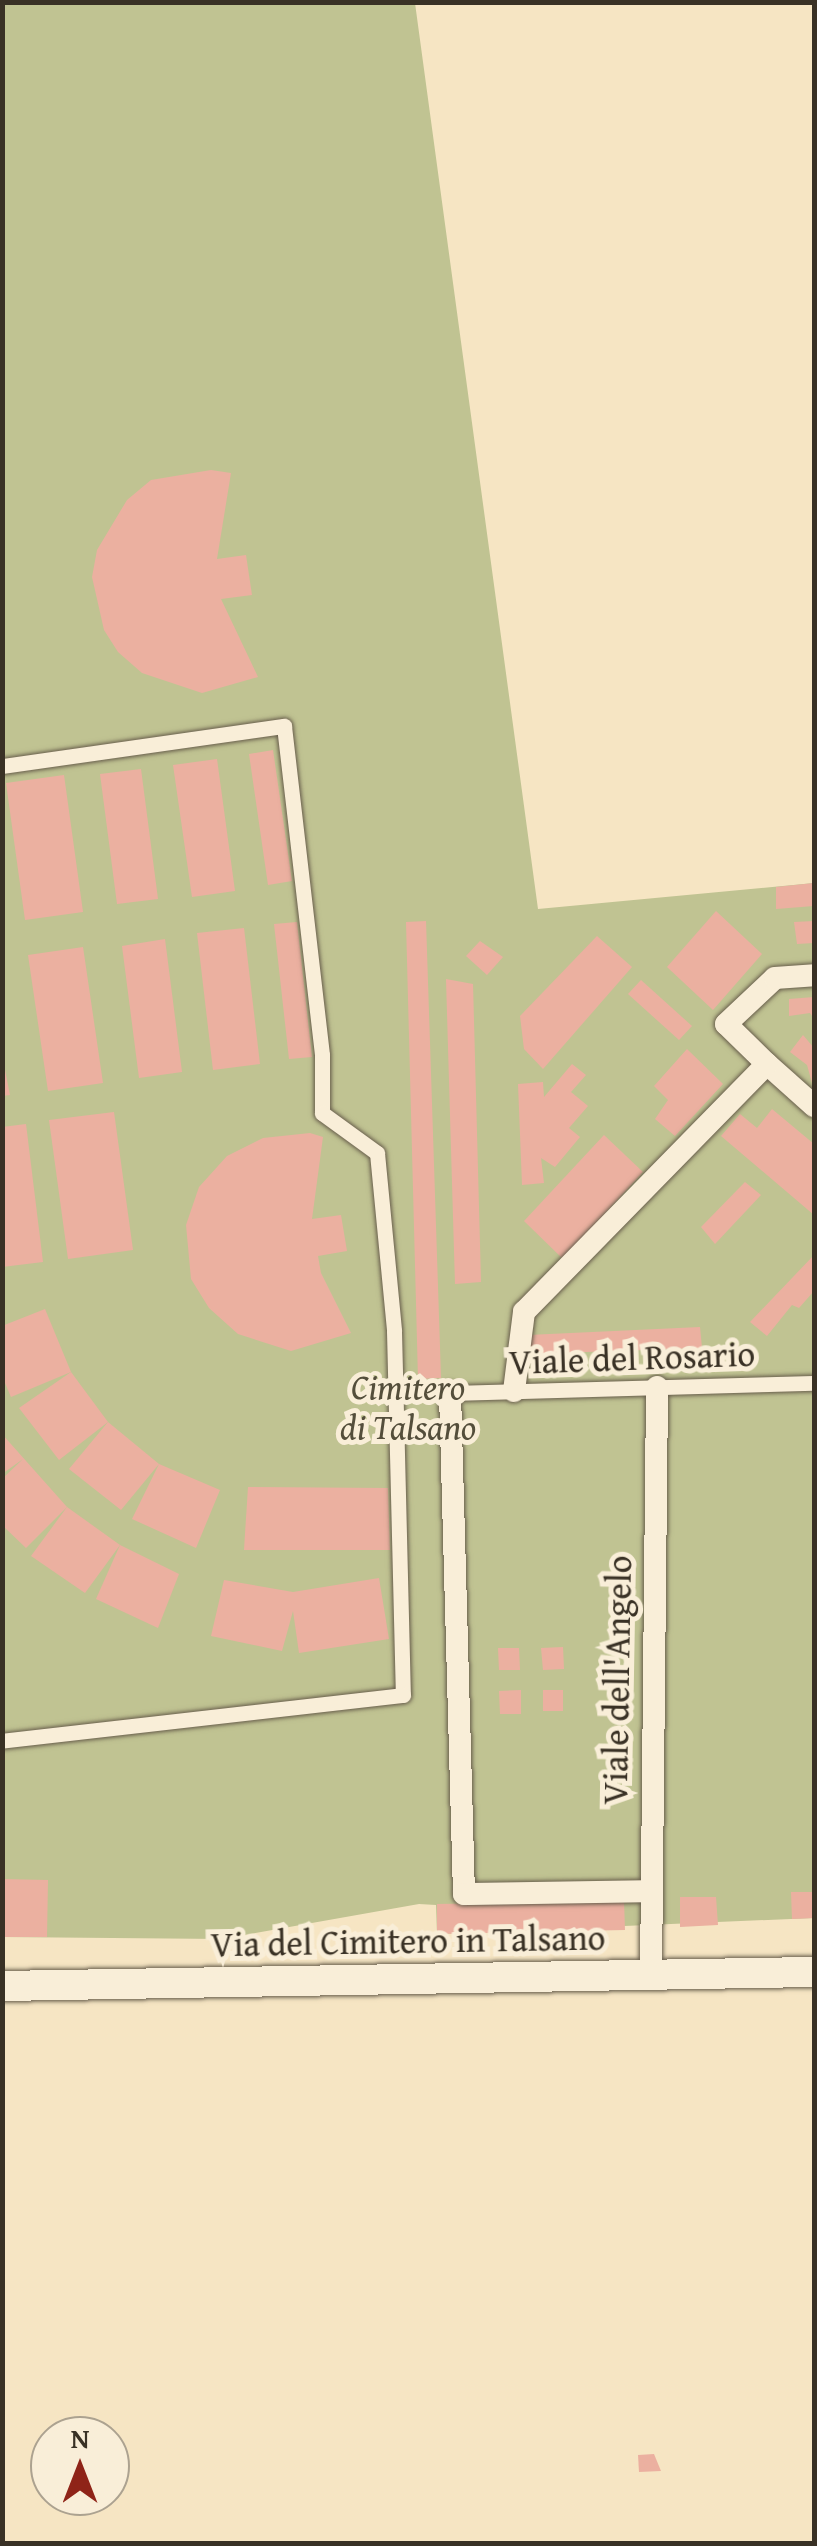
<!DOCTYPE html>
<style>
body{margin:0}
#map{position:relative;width:817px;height:2546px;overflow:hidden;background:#f6e5c3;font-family:"Gentium Book Plus",serif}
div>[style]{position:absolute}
.green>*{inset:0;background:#c0c392}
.building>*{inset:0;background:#ebb0a0}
.roads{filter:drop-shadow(0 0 2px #685e4c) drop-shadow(0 0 2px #685e4c)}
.service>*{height:15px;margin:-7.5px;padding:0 7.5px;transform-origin:7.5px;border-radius:7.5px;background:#f9eed8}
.pedestrian>*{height:22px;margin:-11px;padding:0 11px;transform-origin:11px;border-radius:11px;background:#f9eed8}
.minor>*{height:30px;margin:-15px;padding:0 15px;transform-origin:15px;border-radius:15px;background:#f9eed8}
span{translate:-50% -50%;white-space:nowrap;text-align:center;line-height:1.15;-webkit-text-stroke:10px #f9eed8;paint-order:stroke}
.street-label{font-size:35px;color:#393125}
.park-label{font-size:35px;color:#544e3b;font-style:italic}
.frame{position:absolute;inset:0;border:5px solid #393125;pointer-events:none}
.north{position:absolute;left:30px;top:2416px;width:100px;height:100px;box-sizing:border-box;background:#f9eed8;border:2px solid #aca290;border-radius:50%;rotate:0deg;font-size:28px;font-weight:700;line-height:40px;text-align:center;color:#393125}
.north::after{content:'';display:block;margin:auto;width:35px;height:45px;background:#8f2418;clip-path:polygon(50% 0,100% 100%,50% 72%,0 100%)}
</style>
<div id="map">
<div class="green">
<i style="clip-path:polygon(3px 3px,415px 3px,538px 909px,814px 883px,814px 1918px,437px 1934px,436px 1905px,419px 1904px,222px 1939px,3px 1937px)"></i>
</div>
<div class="building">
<i style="clip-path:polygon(211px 470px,231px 473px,217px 559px,246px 555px,252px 595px,221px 599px,258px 677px,202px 693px,142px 673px,118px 652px,104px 630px,92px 577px,97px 550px,127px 500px,151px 480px)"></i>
<i style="clip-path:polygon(273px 750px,292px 881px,268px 885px,249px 754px)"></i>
<i style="clip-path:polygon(217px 759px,235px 891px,192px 897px,173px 765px)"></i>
<i style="clip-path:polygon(141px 769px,158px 899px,117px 904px,100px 774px)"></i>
<i style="clip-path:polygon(64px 775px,83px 912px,25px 920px,6px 783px)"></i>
<i style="clip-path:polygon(814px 883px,814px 906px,776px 909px,776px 887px)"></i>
<i style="clip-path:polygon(716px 911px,762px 954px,713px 1010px,667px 967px)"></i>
<i style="clip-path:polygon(426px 921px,441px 1378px,418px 1379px,406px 922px)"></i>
<i style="clip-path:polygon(814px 921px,814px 943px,797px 944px,794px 922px)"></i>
<i style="clip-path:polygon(297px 922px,312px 1057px,289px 1059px,274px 924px)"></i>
<i style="clip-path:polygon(244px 928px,260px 1064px,213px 1070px,197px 933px)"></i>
<i style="clip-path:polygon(597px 936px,632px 967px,543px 1069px,524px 1049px,520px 1016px)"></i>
<i style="clip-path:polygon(165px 939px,182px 1072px,139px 1078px,122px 946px)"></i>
<i style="clip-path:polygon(480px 941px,503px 957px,487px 975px,466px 956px)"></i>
<i style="clip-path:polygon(83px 947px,103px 1083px,48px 1091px,28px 955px)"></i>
<i style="clip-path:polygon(446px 979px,473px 984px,481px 1282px,455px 1284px)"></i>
<i style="clip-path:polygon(641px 980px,692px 1026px,679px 1040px,628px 994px)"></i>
<i style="clip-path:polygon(814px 997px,814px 1019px,810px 1013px,789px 1016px,789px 999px)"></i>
<i style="clip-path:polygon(803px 1035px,814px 1048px,814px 1090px,807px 1065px,790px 1052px)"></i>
<i style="clip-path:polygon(687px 1049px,723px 1084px,675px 1136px,655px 1119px,668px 1100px,654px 1086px)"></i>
<i style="clip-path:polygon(2px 1055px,10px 1095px,2px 1096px)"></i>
<i style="clip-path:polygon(572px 1064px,586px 1075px,571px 1092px,588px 1106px,569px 1128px,580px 1137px,555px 1167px,541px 1158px,544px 1183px,522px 1185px,518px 1084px,543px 1082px,544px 1097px)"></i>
<i style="clip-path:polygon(772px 1109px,814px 1144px,814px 1215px,721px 1136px,740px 1114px,757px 1128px)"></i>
<i style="clip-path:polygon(114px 1112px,133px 1250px,68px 1259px,49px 1120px)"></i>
<i style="clip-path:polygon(26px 1124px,43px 1262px,2px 1267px,2px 1127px)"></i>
<i style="clip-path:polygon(310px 1133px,323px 1137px,312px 1219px,341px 1215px,347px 1251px,318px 1256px,321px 1273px,351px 1333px,291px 1351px,238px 1334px,209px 1308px,191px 1279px,186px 1225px,199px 1187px,227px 1156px,263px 1138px)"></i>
<i style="clip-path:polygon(604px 1135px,643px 1172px,563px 1259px,524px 1221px)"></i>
<i style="clip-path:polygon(745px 1182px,761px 1195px,715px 1244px,701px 1227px)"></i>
<i style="clip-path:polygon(814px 1255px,814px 1291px,799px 1308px,792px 1305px,767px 1336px,750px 1322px)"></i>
<i style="clip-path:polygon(45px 1309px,71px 1372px,11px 1397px,2px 1376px,2px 1326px)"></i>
<i style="clip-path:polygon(700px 1327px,702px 1348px,529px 1354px,528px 1335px)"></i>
<i style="clip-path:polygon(71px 1372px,108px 1422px,59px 1460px,19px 1408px)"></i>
<i style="clip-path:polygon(108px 1422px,159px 1464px,220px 1490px,196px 1548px,132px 1519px,159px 1464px,121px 1510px,69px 1469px)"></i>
<i style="clip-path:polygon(2px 1434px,67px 1507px,26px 1548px,2px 1525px,2px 1479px,23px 1459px,2px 1474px)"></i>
<i style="clip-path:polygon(248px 1487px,388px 1488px,390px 1550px,244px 1550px)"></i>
<i style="clip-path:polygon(67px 1507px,120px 1545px,85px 1593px,31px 1556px)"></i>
<i style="clip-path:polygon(120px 1545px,179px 1574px,158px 1628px,96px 1599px)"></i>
<i style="clip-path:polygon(379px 1578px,389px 1639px,299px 1653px,293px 1611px,282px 1651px,211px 1636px,224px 1580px,293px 1592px)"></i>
<i style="clip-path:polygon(563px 1647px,564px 1669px,543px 1670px,541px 1648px)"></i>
<i style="clip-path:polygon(498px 1648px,519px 1648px,520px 1670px,499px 1670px)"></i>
<i style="clip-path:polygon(521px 1690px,521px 1714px,500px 1714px,499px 1691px)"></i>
<i style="clip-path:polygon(543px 1690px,563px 1690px,563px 1711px,543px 1711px)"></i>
<i style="clip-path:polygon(2px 1879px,48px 1880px,47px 1937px,2px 1937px)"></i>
<i style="clip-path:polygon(791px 1892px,814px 1892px,814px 1918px,792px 1919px)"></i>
<i style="clip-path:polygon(680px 1897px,716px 1897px,718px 1925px,680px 1927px)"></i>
<i style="clip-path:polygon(624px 1901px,625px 1930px,437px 1934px,437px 1904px)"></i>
<i style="clip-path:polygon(654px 2454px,661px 2471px,639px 2472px,638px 2455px)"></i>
</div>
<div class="roads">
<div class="service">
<i style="left:2px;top:766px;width:285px;rotate:-8.1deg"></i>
<i style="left:284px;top:726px;width:331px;rotate:83.4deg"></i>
<i style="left:322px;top:1055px;width:58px;rotate:90deg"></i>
<i style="left:322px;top:1113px;width:68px;rotate:36deg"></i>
<i style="left:377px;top:1153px;width:179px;rotate:84.5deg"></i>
<i style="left:394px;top:1331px;width:364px;rotate:88.6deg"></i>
<i style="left:403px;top:1695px;width:404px;rotate:173.5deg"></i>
<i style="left:450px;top:1393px;width:364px;rotate:-1.6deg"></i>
</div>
<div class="pedestrian">
<i style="left:767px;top:1064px;width:63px;rotate:41.8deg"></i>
<i style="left:514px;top:1391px;width:80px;rotate:-82.8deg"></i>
<i style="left:524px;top:1312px;width:347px;rotate:-45.6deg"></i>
<i style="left:767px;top:1064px;width:57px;rotate:-135.7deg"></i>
<i style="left:726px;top:1024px;width:67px;rotate:-43.2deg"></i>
<i style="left:775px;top:978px;width:39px;rotate:-4deg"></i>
<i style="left:450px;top:1393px;width:501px;rotate:88.4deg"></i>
<i style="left:464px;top:1894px;width:185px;rotate:-0.9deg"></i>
<i style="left:651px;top:1974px;width:587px;rotate:-89.41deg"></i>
</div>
<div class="minor">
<i style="left:2px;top:1986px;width:812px;rotate:-0.99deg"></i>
</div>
</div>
<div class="street-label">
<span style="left:632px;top:1358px;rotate:-2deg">Viale del Rosario</span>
<span style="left:617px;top:1680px;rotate:-89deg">Viale dell'Angelo</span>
<span style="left:408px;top:1941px;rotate:-1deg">Via del Cimitero in Talsano</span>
</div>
<div class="park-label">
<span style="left:408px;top:1407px">Cimitero<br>di Talsano</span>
</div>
<div class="frame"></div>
<div class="north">N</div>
</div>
